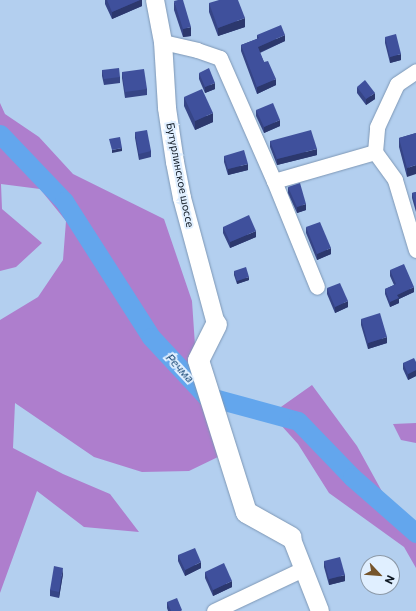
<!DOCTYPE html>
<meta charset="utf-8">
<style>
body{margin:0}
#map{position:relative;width:416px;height:611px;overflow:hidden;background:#b3cfef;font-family:Commissioner,sans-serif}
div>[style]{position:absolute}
.forest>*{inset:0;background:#ae7ecd}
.river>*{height:19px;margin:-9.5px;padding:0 9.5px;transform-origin:9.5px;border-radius:9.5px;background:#63a6ed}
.roads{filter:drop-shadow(0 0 1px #7d97b5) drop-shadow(0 0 1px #7d97b5)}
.minor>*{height:15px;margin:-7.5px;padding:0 7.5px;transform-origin:7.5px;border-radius:7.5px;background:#fff}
.major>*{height:18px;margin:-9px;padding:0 9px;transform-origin:9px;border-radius:9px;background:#fff}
.highway>*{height:21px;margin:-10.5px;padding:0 10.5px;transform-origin:10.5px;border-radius:10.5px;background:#fff}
.wall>*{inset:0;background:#364586}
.shaded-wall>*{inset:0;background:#2c386d}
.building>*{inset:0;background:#3f509c}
span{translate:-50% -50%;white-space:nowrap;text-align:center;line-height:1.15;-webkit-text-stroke:4px #e0efff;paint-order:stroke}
.street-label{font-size:11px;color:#0f1924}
.water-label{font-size:12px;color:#184775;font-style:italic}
.north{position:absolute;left:360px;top:555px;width:40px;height:40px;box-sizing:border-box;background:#e0efff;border:1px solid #8c99a7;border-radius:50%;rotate:116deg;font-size:11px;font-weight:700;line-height:16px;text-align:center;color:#0f1924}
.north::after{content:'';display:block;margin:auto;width:14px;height:18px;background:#76552c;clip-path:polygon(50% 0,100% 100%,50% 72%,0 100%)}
</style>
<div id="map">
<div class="forest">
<i style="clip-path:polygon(0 103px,5px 114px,39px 137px,73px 174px,164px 219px,192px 301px,196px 360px,222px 455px,189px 471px,142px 472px,94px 457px,15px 403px,13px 448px,63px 474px,110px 494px,139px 532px,84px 527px,37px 491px,0 593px,0 320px,38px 297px,63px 260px,66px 221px,40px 189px,1px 184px,2px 209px,42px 243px,16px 267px,0 271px)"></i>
<i style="clip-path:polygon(312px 385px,357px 446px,395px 515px,416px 533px,416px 568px,404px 547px,329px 493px,298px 444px,271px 414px)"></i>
<i style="clip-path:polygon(416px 423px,416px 443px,401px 440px,393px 424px)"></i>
</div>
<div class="river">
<i style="left:0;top:134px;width:93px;rotate:46.3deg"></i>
<i style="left:64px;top:201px;width:161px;rotate:57.4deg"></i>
<i style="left:151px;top:337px;width:81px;rotate:47deg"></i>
<i style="left:206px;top:396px;width:95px;rotate:15.2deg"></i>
<i style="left:298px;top:421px;width:78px;rotate:46deg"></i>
<i style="left:352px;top:477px;width:85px;rotate:41.2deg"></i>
</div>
<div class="roads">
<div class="minor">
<i style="left:163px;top:42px;width:35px;rotate:13deg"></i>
<i style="left:197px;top:50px;width:24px;rotate:19deg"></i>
<i style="left:220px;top:58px;width:134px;rotate:66.3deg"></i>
<i style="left:274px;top:181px;width:105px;rotate:-16deg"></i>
<i style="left:375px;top:152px;width:25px;rotate:-85deg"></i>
<i style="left:377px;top:127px;width:47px;rotate:-65.1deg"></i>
<i style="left:397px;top:84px;width:23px;rotate:-34deg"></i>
<i style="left:375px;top:152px;width:34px;rotate:54deg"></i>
<i style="left:395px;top:180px;width:73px;rotate:73.3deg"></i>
<i style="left:274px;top:181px;width:114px;rotate:67.9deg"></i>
<i style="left:214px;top:611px;width:98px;rotate:-25.3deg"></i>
</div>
<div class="major">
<i style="left:155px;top:0;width:43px;rotate:79.2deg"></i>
<i style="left:163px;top:42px;width:66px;rotate:86.5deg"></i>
<i style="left:167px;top:108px;width:55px;rotate:81.6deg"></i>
<i style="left:175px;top:162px;width:37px;rotate:79deg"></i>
<i style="left:182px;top:198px;width:131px;rotate:74.9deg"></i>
<i style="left:291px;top:537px;width:79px;rotate:68.6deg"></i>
</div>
<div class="highway">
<i style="left:216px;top:324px;width:40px;rotate:116.6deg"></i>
<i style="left:198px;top:360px;width:159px;rotate:72.5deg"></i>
<i style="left:246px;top:512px;width:51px;rotate:29.1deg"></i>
</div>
</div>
<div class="wall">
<i style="clip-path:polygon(105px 0,142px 0,142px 6px,112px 19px,105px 4px)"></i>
<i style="clip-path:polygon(174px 1px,191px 36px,183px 37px,174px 10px)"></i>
<i style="clip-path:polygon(209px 3px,245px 27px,218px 36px,209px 12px)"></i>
<i style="clip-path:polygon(257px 35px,285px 41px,260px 53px,264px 62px,276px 85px,257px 94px,241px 51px,241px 45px,257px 39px)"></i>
<i style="clip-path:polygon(385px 37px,401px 60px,390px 63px,385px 43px)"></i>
<i style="clip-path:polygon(102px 70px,120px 77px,120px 83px,104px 85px,102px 76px)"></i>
<i style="clip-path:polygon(122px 72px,147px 89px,147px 95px,125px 98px,122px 78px)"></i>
<i style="clip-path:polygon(199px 73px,215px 89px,205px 93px,199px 79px)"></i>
<i style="clip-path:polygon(357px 87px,375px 99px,366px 105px,357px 93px)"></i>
<i style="clip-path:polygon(184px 97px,213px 122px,195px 130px,184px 106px)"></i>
<i style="clip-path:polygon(256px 110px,280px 126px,264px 133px,256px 116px)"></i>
<i style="clip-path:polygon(135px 132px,151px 151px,151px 157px,139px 160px,135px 138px)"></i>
<i style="clip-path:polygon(416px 133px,407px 177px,399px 147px,399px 138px)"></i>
<i style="clip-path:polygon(270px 141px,317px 155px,277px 165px,270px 147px)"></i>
<i style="clip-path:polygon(224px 156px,248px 170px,228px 175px,224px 162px)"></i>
<i style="clip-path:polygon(288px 187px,306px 210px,297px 213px,288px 193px)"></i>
<i style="clip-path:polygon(416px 192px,416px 212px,412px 198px,412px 193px)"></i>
<i style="clip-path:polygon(223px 227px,256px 237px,230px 248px,223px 233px)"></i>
<i style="clip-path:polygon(306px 227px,331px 254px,317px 260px,306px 233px)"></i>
<i style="clip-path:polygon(390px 270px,414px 292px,399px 299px,399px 303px,390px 307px,385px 294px,385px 289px,394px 285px,390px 276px)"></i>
<i style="clip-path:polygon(234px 271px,249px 280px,237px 284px,234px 275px)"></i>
<i style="clip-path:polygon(327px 288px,348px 307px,335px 313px,327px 294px)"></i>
<i style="clip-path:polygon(361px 319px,387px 343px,368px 349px,361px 325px)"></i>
<i style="clip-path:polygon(416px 362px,416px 376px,408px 380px,403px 369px,403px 363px)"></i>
<i style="clip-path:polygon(178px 555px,201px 568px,185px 576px,178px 561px)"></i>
<i style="clip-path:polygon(324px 561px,345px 581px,329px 585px,324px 567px)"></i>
<i style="clip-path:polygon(205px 572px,232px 587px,213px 596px,205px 578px)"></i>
<i style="clip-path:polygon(63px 574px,59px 598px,50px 596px,50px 590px)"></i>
<i style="clip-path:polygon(167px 602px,182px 611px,168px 611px,167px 608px)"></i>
</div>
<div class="shaded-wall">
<i style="clip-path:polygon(140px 0,142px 0,142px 6px,112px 19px,112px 12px)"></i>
<i style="clip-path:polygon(245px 18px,245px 27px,218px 36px,218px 28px)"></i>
<i style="clip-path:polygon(191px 27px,191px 36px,183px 37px,183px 29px)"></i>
<i style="clip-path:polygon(285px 35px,285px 41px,258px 53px,258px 47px)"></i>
<i style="clip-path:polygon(401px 54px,401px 60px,390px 63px,390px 57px)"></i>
<i style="clip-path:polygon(276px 79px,276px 85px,257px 94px,257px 87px)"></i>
<i style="clip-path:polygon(215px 83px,215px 89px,205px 93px,205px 87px)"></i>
<i style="clip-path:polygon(375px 93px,375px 99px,366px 105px,366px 99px)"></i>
<i style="clip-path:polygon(213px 113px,213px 122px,195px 130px,195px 121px)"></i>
<i style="clip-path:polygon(280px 120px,280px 126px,264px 133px,264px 127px)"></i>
<i style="clip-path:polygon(122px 148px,122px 151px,112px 153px,112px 150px)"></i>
<i style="clip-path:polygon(317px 149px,317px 155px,277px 165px,277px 159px)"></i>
<i style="clip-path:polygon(248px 164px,248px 170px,228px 175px,228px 169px)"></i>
<i style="clip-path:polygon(416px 165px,416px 174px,407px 177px,407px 168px)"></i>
<i style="clip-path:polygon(306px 204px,306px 210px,297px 213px,297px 207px)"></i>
<i style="clip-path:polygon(256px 231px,256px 237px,230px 248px,230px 242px)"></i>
<i style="clip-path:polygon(331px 248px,331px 254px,317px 260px,317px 254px)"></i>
<i style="clip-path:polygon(249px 277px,249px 280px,237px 284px,237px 281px)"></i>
<i style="clip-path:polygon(414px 287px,414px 292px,399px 299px,399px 303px,390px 307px,390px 302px,397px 295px)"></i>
<i style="clip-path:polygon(348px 301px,348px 307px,335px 313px,335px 307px)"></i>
<i style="clip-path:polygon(387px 337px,387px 343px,368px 349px,368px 343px)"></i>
<i style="clip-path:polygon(416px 370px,416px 376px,408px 380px,408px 374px)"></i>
<i style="clip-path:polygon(201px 562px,201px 568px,185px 576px,185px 570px)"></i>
<i style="clip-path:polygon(63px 568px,63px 574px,59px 598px,59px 592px)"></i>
<i style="clip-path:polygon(345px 575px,345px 581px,329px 585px,329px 579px)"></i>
<i style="clip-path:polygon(232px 581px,232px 587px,213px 596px,213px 590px)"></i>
</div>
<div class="building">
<i style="clip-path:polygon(107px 0,140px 0,112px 12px)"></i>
<i style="clip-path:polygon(178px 0,183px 0,191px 27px,183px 29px,174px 1px)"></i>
<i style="clip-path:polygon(219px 0,238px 0,245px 18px,218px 28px,209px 3px)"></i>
<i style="clip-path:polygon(281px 25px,285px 35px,258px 47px,264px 62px,268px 61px,276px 79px,257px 87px,241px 45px,259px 38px,257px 35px)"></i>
<i style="clip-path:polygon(396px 34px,401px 54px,390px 57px,385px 37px)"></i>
<i style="clip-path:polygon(119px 68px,120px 77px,104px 79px,102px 70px)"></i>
<i style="clip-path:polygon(209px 68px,215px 83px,205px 87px,199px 73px)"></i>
<i style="clip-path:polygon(144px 69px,147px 89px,125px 92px,122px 72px)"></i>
<i style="clip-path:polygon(365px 80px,375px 93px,366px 99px,357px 87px)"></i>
<i style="clip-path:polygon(202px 89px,213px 113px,195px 121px,184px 97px)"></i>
<i style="clip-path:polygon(273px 103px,280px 120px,264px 127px,256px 110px)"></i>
<i style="clip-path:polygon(147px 130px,151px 151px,139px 154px,135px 132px)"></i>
<i style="clip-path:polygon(311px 130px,317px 149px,277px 159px,270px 141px)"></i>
<i style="clip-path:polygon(416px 133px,416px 165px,407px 168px,399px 138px)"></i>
<i style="clip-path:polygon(120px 137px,122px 148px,112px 150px,109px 139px)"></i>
<i style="clip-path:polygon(244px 150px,248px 164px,228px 169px,224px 156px)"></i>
<i style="clip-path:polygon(300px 183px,306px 204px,297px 207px,288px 187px)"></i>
<i style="clip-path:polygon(416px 192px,416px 207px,412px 193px)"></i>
<i style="clip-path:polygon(249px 215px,256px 231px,230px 242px,223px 227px)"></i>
<i style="clip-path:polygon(320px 222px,331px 248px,317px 254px,306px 227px)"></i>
<i style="clip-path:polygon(404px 264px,414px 287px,397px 295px,399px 298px,390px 302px,385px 289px,396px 284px,390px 270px)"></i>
<i style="clip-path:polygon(246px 267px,249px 277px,237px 281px,234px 271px)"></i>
<i style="clip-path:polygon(340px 283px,348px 301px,335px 307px,327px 288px)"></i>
<i style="clip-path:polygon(380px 313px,387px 337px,368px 343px,361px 319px)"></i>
<i style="clip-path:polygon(414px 358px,416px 362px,416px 370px,408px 374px,403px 363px)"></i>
<i style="clip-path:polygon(195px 548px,201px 562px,185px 570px,178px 555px)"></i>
<i style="clip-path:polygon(340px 557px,345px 575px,329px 579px,324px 561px)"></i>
<i style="clip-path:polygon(224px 563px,232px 581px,213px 590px,205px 572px)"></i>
<i style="clip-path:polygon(54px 566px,63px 568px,59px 592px,50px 590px)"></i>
<i style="clip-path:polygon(177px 598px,182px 610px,180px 611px,171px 611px,167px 602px)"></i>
</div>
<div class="street-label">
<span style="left:180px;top:175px;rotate:79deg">Бутурлинское шоссе</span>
</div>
<div class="water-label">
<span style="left:180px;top:368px;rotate:47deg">Речма</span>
</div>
<div class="north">N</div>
</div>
